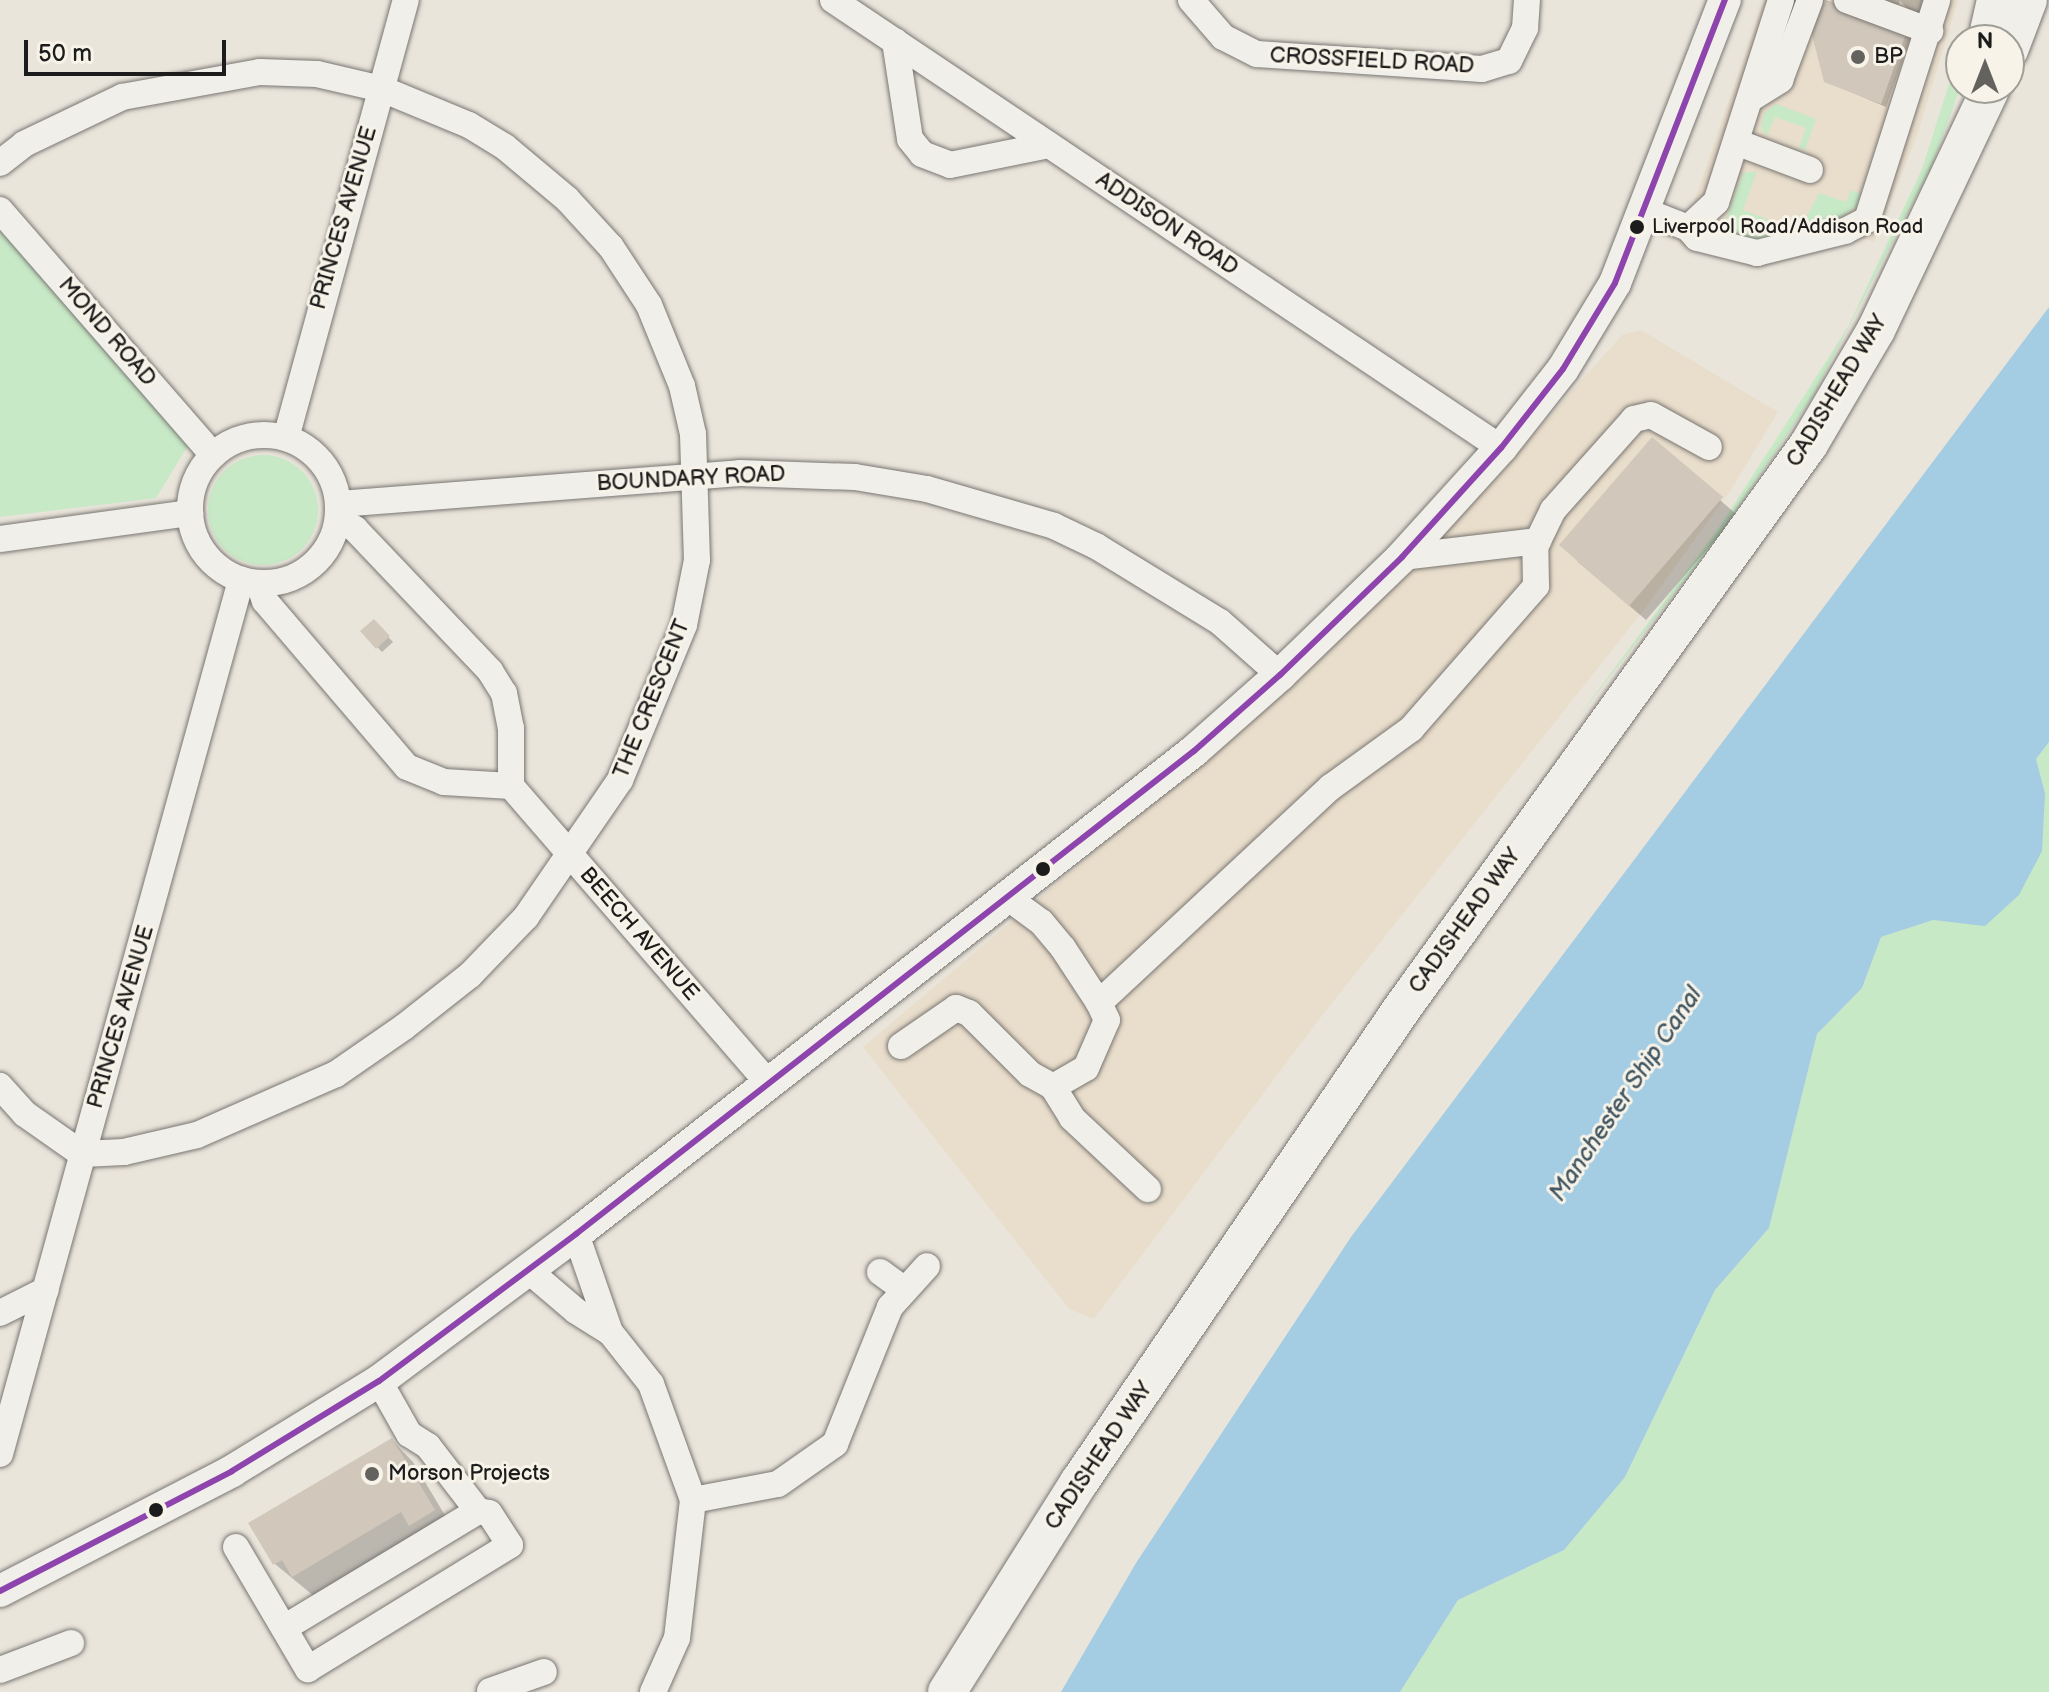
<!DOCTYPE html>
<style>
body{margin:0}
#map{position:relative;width:2049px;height:1692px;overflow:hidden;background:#eae5db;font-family:"Balsamiq Sans",sans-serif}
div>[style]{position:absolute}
.built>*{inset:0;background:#e9ddcb}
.green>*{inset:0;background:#c7e9c6}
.round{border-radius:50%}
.water>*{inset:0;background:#a4cce2}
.shadow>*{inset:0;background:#0003}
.building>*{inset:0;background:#d1c8bb}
.roads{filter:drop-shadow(0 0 2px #797672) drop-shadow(0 0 2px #797672)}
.minor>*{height:26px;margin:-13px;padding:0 13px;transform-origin:13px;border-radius:13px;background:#f1efea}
.minor>.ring{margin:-13px;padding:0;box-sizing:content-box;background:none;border:26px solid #f1efea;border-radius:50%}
.major>*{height:32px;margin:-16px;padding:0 16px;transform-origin:16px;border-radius:16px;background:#f1efea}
.highway>*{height:38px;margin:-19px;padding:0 19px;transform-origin:19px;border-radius:19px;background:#f1efea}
.bus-1>*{height:6px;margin:-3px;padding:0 3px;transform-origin:3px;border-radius:3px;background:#8e44ad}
.dots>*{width:22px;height:22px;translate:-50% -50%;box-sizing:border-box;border:4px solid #f7f3e8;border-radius:50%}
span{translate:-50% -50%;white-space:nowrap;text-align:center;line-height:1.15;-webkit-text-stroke:6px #f7f3e8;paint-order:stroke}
.bus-label{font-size:20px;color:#1c1c1c}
.left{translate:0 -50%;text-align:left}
.poi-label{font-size:22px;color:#1c1c1c}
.street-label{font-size:22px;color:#1c1c1c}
.water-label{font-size:24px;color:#415662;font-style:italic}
.north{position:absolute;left:1945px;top:24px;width:80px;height:80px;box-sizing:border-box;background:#f7f3e8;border:2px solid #9f9d96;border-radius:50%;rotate:0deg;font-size:22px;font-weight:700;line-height:32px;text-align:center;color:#1c1c1c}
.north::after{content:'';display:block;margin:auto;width:28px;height:36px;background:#64625f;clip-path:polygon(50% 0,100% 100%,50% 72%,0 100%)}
.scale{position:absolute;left:24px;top:40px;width:202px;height:36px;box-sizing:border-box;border:4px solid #1c1c1c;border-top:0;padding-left:10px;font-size:24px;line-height:28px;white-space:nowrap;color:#1c1c1c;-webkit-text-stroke:6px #f7f3e8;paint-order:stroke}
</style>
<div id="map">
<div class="built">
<i style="clip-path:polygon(1764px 0,1958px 0,1918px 133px,1874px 242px,1864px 238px,1758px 268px,1679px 245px)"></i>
<i style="clip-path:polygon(1641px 330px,1778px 412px,1732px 488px,1643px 611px,1317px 1022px,1094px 1319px,1069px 1309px,863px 1047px,1300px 678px,1478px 497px,1622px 335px)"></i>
</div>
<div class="green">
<i style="clip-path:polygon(1961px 46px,1961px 85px,1933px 164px,1812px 398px,1722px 532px,1570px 728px,1721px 525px,1848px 327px,1922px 169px)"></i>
<i style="clip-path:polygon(1776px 104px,1816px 119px,1805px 150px,1799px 148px,1806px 128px,1775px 117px,1767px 136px,1761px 128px,1764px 113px)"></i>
<i style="clip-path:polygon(1757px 171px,1743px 210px,1799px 231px,1819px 193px,1846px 202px,1851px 190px,1861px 194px,1857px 206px,1834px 224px,1751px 240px,1725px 232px,1724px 225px,1743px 173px)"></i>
<i style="clip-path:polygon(0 229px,189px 444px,156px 498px,0 517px)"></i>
<i class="round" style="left:208px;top:455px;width:110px;height:110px"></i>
<i style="clip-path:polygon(2049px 742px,2049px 1692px,1400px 1692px,1458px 1600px,1564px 1550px,1625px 1477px,1715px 1290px,1769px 1228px,1817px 1034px,1862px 988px,1881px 937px,1933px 920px,1985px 925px,2045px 793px,2036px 759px)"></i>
</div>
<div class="water">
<i style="clip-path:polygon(2049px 307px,2049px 742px,2036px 759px,2045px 793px,2042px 851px,2019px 895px,1985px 926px,1933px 920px,1881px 937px,1862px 988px,1817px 1034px,1769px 1228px,1715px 1290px,1625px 1477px,1564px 1550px,1458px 1600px,1400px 1692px,1061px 1692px,1136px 1563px,1351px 1237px)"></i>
</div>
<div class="shadow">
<i style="clip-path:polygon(1825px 0,1912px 34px,1886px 107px,1825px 81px,1813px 31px)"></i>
<i style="clip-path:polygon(1881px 0,1945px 0,1937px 21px,1910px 11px,1900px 1px,1898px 6px)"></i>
<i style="clip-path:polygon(1652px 440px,1737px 515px,1646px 620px,1577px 561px)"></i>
<i style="clip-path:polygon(374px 622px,393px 642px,382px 652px,363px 632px)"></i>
<i style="clip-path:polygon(392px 1440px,413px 1462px,455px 1532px,315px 1597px,275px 1564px,251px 1524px)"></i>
</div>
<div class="building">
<i style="clip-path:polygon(1822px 0,1908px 28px,1881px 104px,1824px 82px,1811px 31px)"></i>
<i style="clip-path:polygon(1652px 437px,1723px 497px,1629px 606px,1559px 545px)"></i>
<i style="clip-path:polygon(374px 619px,390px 636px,376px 649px,360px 631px)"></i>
<i style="clip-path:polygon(392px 1438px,435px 1510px,409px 1526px,401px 1512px,292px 1577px,282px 1560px,273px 1565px,248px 1523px)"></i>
</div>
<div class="roads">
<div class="minor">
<i style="left:833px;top:0;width:804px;rotate:33.85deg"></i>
<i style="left:1191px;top:0;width:49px;rotate:49.1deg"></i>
<i style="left:1223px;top:37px;width:38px;rotate:27deg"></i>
<i style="left:1257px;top:54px;width:225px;rotate:3.8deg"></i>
<i style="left:1482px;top:69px;width:28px;rotate:-17deg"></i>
<i style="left:1509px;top:61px;width:37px;rotate:-64deg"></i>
<i style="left:1525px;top:28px;width:28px;rotate:-86deg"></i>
<i style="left:1781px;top:0;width:212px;rotate:107.8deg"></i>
<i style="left:1716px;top:202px;width:38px;rotate:137deg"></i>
<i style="left:1688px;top:228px;width:13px;rotate:48deg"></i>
<i style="left:1697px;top:238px;width:62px;rotate:14deg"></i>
<i style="left:1757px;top:253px;width:91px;rotate:-14deg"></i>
<i style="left:1845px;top:231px;width:25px;rotate:-27deg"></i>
<i style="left:1867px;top:220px;width:231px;rotate:-72.3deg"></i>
<i style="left:1847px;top:0;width:89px;rotate:20.5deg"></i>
<i style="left:895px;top:41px;width:99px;rotate:81.3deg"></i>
<i style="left:910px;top:139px;width:19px;rotate:51deg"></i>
<i style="left:922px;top:154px;width:30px;rotate:21deg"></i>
<i style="left:950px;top:165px;width:101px;rotate:-11.4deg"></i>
<i style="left:1750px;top:99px;width:36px;rotate:-32deg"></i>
<i style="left:1780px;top:80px;width:85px;rotate:-69.4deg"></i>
<i style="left:1736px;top:142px;width:79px;rotate:20.7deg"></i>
<i style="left:0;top:163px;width:31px;rotate:-38deg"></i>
<i style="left:24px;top:144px;width:109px;rotate:-25.6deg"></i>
<i style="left:122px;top:97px;width:140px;rotate:-10.3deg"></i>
<i style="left:260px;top:72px;width:57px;rotate:2deg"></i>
<i style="left:317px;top:74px;width:67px;rotate:13deg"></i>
<i style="left:382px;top:89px;width:94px;rotate:22.5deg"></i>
<i style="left:469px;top:125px;width:42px;rotate:31.4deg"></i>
<i style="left:505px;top:147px;width:81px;rotate:40deg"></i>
<i style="left:567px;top:199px;width:65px;rotate:47.5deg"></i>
<i style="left:611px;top:247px;width:69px;rotate:56.8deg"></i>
<i style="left:649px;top:305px;width:87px;rotate:67.8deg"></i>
<i style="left:682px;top:386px;width:49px;rotate:77.1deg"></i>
<i style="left:693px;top:434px;width:126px;rotate:88.2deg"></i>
<i style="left:697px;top:560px;width:66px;rotate:101.3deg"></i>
<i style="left:684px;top:625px;width:168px;rotate:112.4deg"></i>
<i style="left:620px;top:780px;width:166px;rotate:124.5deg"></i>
<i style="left:526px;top:917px;width:81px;rotate:134deg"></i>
<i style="left:470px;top:975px;width:84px;rotate:141.8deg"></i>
<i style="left:404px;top:1027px;width:83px;rotate:145.3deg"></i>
<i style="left:336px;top:1074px;width:152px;rotate:156.3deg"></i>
<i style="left:197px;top:1135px;width:75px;rotate:166.9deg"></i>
<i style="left:124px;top:1152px;width:42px;rotate:177.3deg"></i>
<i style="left:82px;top:1154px;width:70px;rotate:-144.9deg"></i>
<i style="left:25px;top:1114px;width:38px;rotate:-132deg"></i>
<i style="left:0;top:210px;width:325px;rotate:49deg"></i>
<i style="left:1645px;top:211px;width:46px;rotate:21.6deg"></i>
<i class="ring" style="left:190px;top:435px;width:122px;height:122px"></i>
<i style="left:286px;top:438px;width:454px;rotate:-74.7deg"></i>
<i style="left:339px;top:504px;width:402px;rotate:-4.4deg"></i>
<i style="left:740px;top:473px;width:115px;rotate:2deg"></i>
<i style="left:855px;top:477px;width:73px;rotate:9.5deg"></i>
<i style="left:927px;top:489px;width:132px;rotate:16.2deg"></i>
<i style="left:1054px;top:526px;width:47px;rotate:25.5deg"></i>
<i style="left:1096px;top:546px;width:145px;rotate:31.5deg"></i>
<i style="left:1220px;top:622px;width:80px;rotate:41.5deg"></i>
<i style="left:338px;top:519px;width:20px;rotate:30deg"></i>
<i style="left:355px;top:529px;width:196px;rotate:46.4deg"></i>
<i style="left:490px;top:671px;width:26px;rotate:58deg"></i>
<i style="left:504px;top:693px;width:36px;rotate:79deg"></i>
<i style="left:511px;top:728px;width:58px;rotate:90deg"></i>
<i style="left:511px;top:786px;width:391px;rotate:49.1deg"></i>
<i style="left:0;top:539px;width:192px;rotate:-7.8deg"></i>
<i style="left:1402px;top:557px;width:137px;rotate:-6.7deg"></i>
<i style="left:259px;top:584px;width:18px;rotate:71deg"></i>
<i style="left:265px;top:601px;width:218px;rotate:49.5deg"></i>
<i style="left:407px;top:767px;width:40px;rotate:22deg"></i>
<i style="left:444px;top:782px;width:67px;rotate:3.4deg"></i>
<i style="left:1099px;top:1003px;width:317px;rotate:-43deg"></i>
<i style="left:1331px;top:787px;width:99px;rotate:-35.9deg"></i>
<i style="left:1411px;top:729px;width:190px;rotate:-48.8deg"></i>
<i style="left:1536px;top:586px;width:39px;rotate:-91deg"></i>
<i style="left:1535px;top:547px;width:41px;rotate:-64.1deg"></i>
<i style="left:1553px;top:510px;width:122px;rotate:-48.3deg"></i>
<i style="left:1634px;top:419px;width:17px;rotate:-13deg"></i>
<i style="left:1651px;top:415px;width:66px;rotate:28.9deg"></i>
<i style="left:901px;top:1046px;width:67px;rotate:-34.6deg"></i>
<i style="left:956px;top:1008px;width:14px;rotate:21deg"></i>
<i style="left:969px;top:1013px;width:86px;rotate:45deg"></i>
<i style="left:1030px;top:1074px;width:26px;rotate:29deg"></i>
<i style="left:1053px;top:1087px;width:38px;rotate:-30deg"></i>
<i style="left:1086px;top:1068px;width:52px;rotate:-66.4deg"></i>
<i style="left:1107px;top:1020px;width:19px;rotate:-115deg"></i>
<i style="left:1099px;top:1003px;width:66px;rotate:-123.2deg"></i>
<i style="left:1063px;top:948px;width:34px;rotate:-130deg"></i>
<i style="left:1041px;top:922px;width:42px;rotate:-143.7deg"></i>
<i style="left:1053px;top:1087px;width:36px;rotate:58deg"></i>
<i style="left:1072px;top:1118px;width:104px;rotate:43.1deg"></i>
<i style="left:576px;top:1234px;width:104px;rotate:70.9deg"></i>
<i style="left:610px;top:1332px;width:66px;rotate:51.7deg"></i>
<i style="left:651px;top:1384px;width:123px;rotate:70.1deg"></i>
<i style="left:693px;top:1500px;width:139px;rotate:96.6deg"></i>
<i style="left:677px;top:1638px;width:59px;rotate:114deg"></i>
<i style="left:528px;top:1270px;width:63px;rotate:40.5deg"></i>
<i style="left:576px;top:1311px;width:40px;rotate:32deg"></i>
<i style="left:880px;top:1272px;width:27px;rotate:36deg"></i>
<i style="left:0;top:1313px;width:51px;rotate:-26.6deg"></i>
<i style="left:0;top:1454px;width:907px;rotate:-74.58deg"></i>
<i style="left:693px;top:1500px;width:86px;rotate:-10.7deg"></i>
<i style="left:778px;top:1484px;width:70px;rotate:-35.1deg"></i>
<i style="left:835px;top:1444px;width:148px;rotate:-68.1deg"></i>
<i style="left:890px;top:1307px;width:55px;rotate:-47.9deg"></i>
<i style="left:236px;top:1547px;width:142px;rotate:59.5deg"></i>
<i style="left:308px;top:1669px;width:237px;rotate:-31.5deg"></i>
<i style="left:510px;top:1545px;width:38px;rotate:-123deg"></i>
<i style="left:489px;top:1513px;width:11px;rotate:-170deg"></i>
<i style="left:478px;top:1511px;width:82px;rotate:-127.6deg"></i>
<i style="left:428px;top:1446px;width:22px;rotate:-148deg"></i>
<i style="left:409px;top:1434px;width:61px;rotate:-119.5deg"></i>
<i style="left:284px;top:1628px;width:227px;rotate:-31.1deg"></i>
<i style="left:0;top:1670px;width:76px;rotate:-20.8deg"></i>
<i style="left:490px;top:1691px;width:57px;rotate:-19.4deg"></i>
</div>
<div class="major">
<i style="left:0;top:1591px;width:261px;rotate:-27.3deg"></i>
<i style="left:232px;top:1471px;width:172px;rotate:-31.5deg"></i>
<i style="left:379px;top:1381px;width:246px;rotate:-36.7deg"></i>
<i style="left:576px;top:1234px;width:784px;rotate:-38.01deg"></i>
<i style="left:1194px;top:751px;width:115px;rotate:-41.5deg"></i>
<i style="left:1280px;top:675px;width:170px;rotate:-44deg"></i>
<i style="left:1402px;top:557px;width:147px;rotate:-47.8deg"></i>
<i style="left:1501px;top:448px;width:100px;rotate:-51.9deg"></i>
<i style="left:1563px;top:369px;width:100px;rotate:-58.8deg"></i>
<i style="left:1615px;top:283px;width:304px;rotate:-68.8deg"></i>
</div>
<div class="highway">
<i style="left:1987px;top:40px;width:41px;rotate:-77.3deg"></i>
<i style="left:2009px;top:50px;width:53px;rotate:-69.2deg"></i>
<i style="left:947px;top:1692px;width:249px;rotate:-57.8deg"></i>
<i style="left:1080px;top:1481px;width:570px;rotate:-55.72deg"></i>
<i style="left:1401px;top:1010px;width:698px;rotate:-54.21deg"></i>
<i style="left:1809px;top:444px;width:132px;rotate:-59.6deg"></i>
<i style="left:1876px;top:330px;width:268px;rotate:-64.6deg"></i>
</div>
</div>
<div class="bus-1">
<i style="left:0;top:1591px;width:261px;rotate:-27.3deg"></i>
<i style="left:232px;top:1471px;width:172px;rotate:-31.5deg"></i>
<i style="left:379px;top:1381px;width:246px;rotate:-36.7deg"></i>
<i style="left:576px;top:1234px;width:784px;rotate:-38.01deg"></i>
<i style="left:1194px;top:751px;width:115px;rotate:-41.5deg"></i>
<i style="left:1280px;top:675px;width:170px;rotate:-44deg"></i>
<i style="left:1402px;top:557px;width:147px;rotate:-47.8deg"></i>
<i style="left:1501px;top:448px;width:100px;rotate:-51.9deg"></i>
<i style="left:1563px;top:369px;width:100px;rotate:-58.8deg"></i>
<i style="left:1615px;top:283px;width:304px;rotate:-68.8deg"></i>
</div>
<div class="dots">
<i style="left:1858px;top:57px;background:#64625f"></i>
<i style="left:1637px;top:227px;background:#1c1c1c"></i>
<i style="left:1043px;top:869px;background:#1c1c1c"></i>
<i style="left:372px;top:1474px;background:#64625f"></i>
<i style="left:156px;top:1510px;background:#1c1c1c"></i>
</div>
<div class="bus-label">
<span class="left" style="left:1652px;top:227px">Liverpool Road/Addison Road</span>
</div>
<div class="poi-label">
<span class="left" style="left:1874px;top:57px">BP</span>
<span class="left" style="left:388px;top:1474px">Morson Projects</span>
</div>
<div class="street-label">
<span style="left:1372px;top:61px;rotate:3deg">CROSSFIELD ROAD</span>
<span style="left:344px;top:218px;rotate:-74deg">PRINCES AVENUE</span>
<span style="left:1167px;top:224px;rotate:34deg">ADDISON ROAD</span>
<span style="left:107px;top:332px;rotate:49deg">MOND ROAD</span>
<span style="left:1837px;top:391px;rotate:-59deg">CADISHEAD WAY</span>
<span style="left:691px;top:479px;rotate:-3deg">BOUNDARY ROAD</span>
<span style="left:652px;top:699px;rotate:-68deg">THE CRESCENT</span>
<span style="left:1465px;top:921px;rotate:-54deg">CADISHEAD WAY</span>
<span style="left:639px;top:934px;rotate:49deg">BEECH AVENUE</span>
<span style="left:121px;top:1017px;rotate:-74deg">PRINCES AVENUE</span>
<span style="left:1099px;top:1456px;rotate:-56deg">CADISHEAD WAY</span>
</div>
<div class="water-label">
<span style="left:1626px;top:1094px;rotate:-56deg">Manchester Ship Canal</span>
</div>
<div class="north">N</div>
<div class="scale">50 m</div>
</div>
